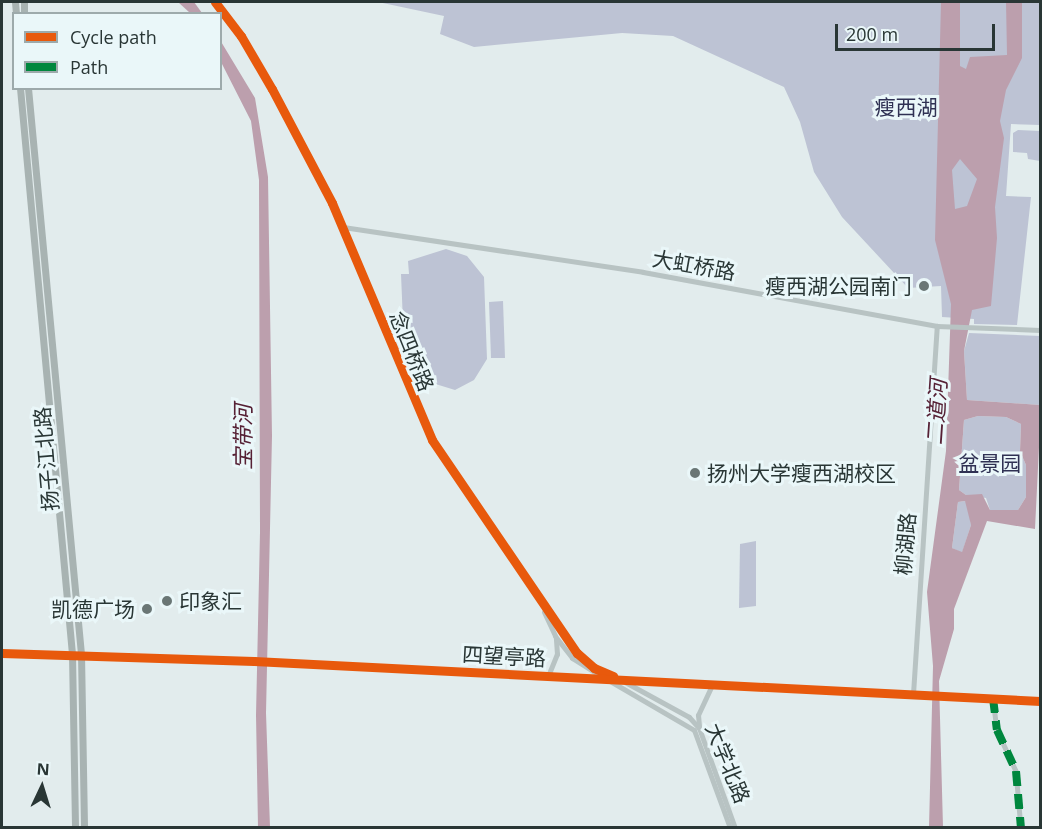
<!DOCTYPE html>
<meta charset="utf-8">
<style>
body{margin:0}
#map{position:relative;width:1042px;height:829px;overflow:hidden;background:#e2eced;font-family:"Open Sans","Noto Sans SC",sans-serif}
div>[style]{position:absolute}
.green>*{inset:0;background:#bdc3d4}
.water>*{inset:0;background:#bc9fad}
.minor>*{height:4.5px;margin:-2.25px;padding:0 2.25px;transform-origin:2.25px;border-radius:2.25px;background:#b8c3c3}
.tertiary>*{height:5px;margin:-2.5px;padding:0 2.5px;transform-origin:2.5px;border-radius:2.5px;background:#b8c3c3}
.primary>*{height:7px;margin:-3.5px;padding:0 3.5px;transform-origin:3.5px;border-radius:3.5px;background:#a8b3b2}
.quiet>*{height:8px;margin-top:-4px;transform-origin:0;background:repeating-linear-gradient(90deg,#00873e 0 15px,transparent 0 23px)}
.cycleway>*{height:9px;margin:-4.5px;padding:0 4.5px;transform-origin:4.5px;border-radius:4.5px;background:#e8590c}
.dots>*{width:16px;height:16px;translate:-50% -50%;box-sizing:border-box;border:3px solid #eaf7f9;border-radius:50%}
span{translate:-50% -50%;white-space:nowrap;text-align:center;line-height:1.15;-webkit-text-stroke:6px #eaf7f9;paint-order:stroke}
.park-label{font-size:21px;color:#2f3153}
.street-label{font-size:21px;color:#293635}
.poi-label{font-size:21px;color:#293635}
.right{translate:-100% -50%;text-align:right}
.left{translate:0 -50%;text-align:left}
.water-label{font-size:22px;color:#562135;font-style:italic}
.frame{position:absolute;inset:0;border:3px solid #293635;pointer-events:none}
.legend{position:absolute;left:12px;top:12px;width:210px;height:78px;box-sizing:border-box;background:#eaf7f9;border:2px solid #9daaab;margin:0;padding:8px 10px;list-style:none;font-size:18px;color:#293635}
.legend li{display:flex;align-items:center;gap:12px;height:30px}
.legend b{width:30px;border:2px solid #9daaab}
.north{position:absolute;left:12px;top:757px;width:60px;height:60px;-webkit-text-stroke:4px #eaf7f9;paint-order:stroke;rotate:4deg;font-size:16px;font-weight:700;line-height:24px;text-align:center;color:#293635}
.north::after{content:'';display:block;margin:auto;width:21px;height:27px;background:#293635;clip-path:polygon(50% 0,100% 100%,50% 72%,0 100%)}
.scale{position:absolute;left:835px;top:24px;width:160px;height:27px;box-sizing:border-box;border:3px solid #293635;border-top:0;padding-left:8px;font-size:18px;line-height:21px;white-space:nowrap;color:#293635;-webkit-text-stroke:4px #eaf7f9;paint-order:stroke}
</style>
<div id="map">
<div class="green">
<i style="clip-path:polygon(378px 2px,1040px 2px,1040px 125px,1011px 124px,1006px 196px,1031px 197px,1017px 325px,974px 324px,974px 319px,942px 317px,941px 286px,908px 288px,842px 217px,814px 172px,800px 122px,784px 87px,673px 36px,622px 33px,474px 47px,440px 34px,444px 16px)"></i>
<i style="clip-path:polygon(1018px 130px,1040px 131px,1040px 161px,1028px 159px,1027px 153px,1013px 152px,1013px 133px)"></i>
<i style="clip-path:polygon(446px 249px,467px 256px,484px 277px,487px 359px,474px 380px,455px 390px,416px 378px,413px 354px,406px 354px,404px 347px,401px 274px,409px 274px,408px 261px)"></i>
<i style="clip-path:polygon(503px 301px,505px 358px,491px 358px,489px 302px)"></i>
<i style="clip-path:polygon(969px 333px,1040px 336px,1040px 405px,967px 400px,964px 351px)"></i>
<i style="clip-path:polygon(978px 416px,1006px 417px,1021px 424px,1020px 451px,1026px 465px,1026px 497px,1018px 510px,990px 510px,986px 498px,966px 495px,959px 490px,964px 420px)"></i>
<i style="clip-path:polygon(965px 501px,969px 505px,971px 525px,962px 553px,952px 548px,958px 502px)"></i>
<i style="clip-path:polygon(756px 541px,756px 606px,739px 608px,740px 544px)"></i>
</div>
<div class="water">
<i style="clip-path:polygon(178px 2px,194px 2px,202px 13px,190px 13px)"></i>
<i style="clip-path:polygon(evenodd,941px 2px,960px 2px,960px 66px,966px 69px,970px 57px,1007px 55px,1006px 2px,1022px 2px,1022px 58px,1006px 90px,1000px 121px,1004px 138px,995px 207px,997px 238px,991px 306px,972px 310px,964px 351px,967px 400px,1040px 405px,1040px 427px,1035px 529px,987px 521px,954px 609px,954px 629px,939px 681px,943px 827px,929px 828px,933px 666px,927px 592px,946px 451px,951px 304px,935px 240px,941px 2px,960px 159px,977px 179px,967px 206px,955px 209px,952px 170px,960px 159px,941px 2px,978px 416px,1006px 417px,1021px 424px,1020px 451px,1026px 465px,1026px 497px,1018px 510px,990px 510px,982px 494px,966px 495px,959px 490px,964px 420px,978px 416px,941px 2px,965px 501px,971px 525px,962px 552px,952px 548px,958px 502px,965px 501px)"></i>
<i style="clip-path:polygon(220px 40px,255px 98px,268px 177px,272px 436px,266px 713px,270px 827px,258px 827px,256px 715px,260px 532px,259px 180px,251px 121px,221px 62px)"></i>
</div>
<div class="minor">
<i style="left:993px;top:698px;width:32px;rotate:83deg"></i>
<i style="left:997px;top:730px;width:45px;rotate:65.1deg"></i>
<i style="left:1016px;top:771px;width:57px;rotate:85deg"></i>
</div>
<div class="tertiary">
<i style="left:215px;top:2px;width:43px;rotate:52.6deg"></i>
<i style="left:241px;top:36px;width:61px;rotate:59.7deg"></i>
<i style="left:272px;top:89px;width:129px;rotate:62.2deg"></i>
<i style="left:332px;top:203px;width:257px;rotate:67.1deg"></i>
<i style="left:432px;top:440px;width:258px;rotate:55.8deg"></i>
<i style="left:577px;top:653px;width:23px;rotate:41deg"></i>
<i style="left:594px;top:668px;width:25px;rotate:23deg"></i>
<i style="left:343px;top:227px;width:303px;rotate:8.5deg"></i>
<i style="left:643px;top:272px;width:299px;rotate:10.4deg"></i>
<i style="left:937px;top:326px;width:103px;rotate:2.2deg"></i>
<i style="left:544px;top:612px;width:26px;rotate:65deg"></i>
<i style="left:555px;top:636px;width:28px;rotate:52deg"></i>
<i style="left:572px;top:658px;width:36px;rotate:32deg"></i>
<i style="left:2px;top:653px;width:252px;rotate:1.8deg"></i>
<i style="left:254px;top:661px;width:787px;rotate:2.91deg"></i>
<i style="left:548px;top:676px;width:24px;rotate:-68deg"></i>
<i style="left:557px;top:654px;width:16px;rotate:-94deg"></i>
<i style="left:610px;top:681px;width:97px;rotate:30.3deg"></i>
<i style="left:694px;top:730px;width:104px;rotate:69.8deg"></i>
<i style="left:625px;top:682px;width:73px;rotate:28.7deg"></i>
<i style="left:689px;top:717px;width:15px;rotate:48deg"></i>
<i style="left:699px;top:728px;width:106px;rotate:70.2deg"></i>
<i style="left:913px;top:694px;width:369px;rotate:-86.3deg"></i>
<i style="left:699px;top:726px;width:11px;rotate:-95deg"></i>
<i style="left:698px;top:715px;width:33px;rotate:-65deg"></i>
</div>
<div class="primary">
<i style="left:15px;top:2px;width:12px;rotate:85deg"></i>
<i style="left:24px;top:2px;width:12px;rotate:90deg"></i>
<i style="left:20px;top:88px;width:568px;rotate:84.75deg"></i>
<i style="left:72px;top:654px;width:174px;rotate:89deg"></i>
<i style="left:28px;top:88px;width:568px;rotate:84.65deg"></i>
<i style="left:81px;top:654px;width:174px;rotate:89deg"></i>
</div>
<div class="quiet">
<i style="left:993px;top:698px;width:32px;rotate:83deg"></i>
<i style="left:997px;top:730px;width:45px;rotate:65.1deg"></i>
<i style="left:1016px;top:771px;width:57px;rotate:85deg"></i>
</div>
<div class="cycleway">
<i style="left:215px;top:2px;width:43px;rotate:52.6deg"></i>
<i style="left:241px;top:36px;width:61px;rotate:59.7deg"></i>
<i style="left:272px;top:89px;width:129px;rotate:62.2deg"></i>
<i style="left:332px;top:203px;width:257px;rotate:67.1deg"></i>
<i style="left:432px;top:440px;width:258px;rotate:55.8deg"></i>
<i style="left:577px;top:653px;width:23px;rotate:41deg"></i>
<i style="left:594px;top:668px;width:21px;rotate:23deg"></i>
<i style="left:2px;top:653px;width:252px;rotate:1.8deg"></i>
<i style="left:254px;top:661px;width:787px;rotate:2.91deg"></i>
</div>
<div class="dots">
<i style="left:924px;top:286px;background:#6a7675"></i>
<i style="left:695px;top:473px;background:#6a7675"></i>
<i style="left:167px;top:601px;background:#6a7675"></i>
<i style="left:147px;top:609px;background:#6a7675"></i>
</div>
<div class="park-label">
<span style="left:906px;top:107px">瘦西湖</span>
<span style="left:990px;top:463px">盆景园</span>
</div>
<div class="street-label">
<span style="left:694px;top:265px;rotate:10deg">大虹桥路</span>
<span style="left:412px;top:351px;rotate:68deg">念四桥路</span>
<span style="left:46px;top:459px;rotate:-95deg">扬子江北路</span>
<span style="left:905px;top:544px;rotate:-85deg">柳湖路</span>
<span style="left:504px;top:656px;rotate:3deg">四望亭路</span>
<span style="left:728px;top:763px;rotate:68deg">大学北路</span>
</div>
<div class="poi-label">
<span class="right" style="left:912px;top:286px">瘦西湖公园南门</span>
<span class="left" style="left:707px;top:473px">扬州大学瘦西湖校区</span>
<span class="left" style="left:179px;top:601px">印象汇</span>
<span class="right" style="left:135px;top:609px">凯德广场</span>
</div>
<div class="water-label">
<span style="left:936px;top:412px;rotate:-86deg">二道河</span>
<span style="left:243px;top:437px;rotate:-90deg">宝带河</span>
</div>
<div class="frame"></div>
<ul class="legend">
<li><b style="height:8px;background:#e8590c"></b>Cycle path</li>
<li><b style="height:8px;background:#00873e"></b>Path</li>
</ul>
<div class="north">N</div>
<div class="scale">200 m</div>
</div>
